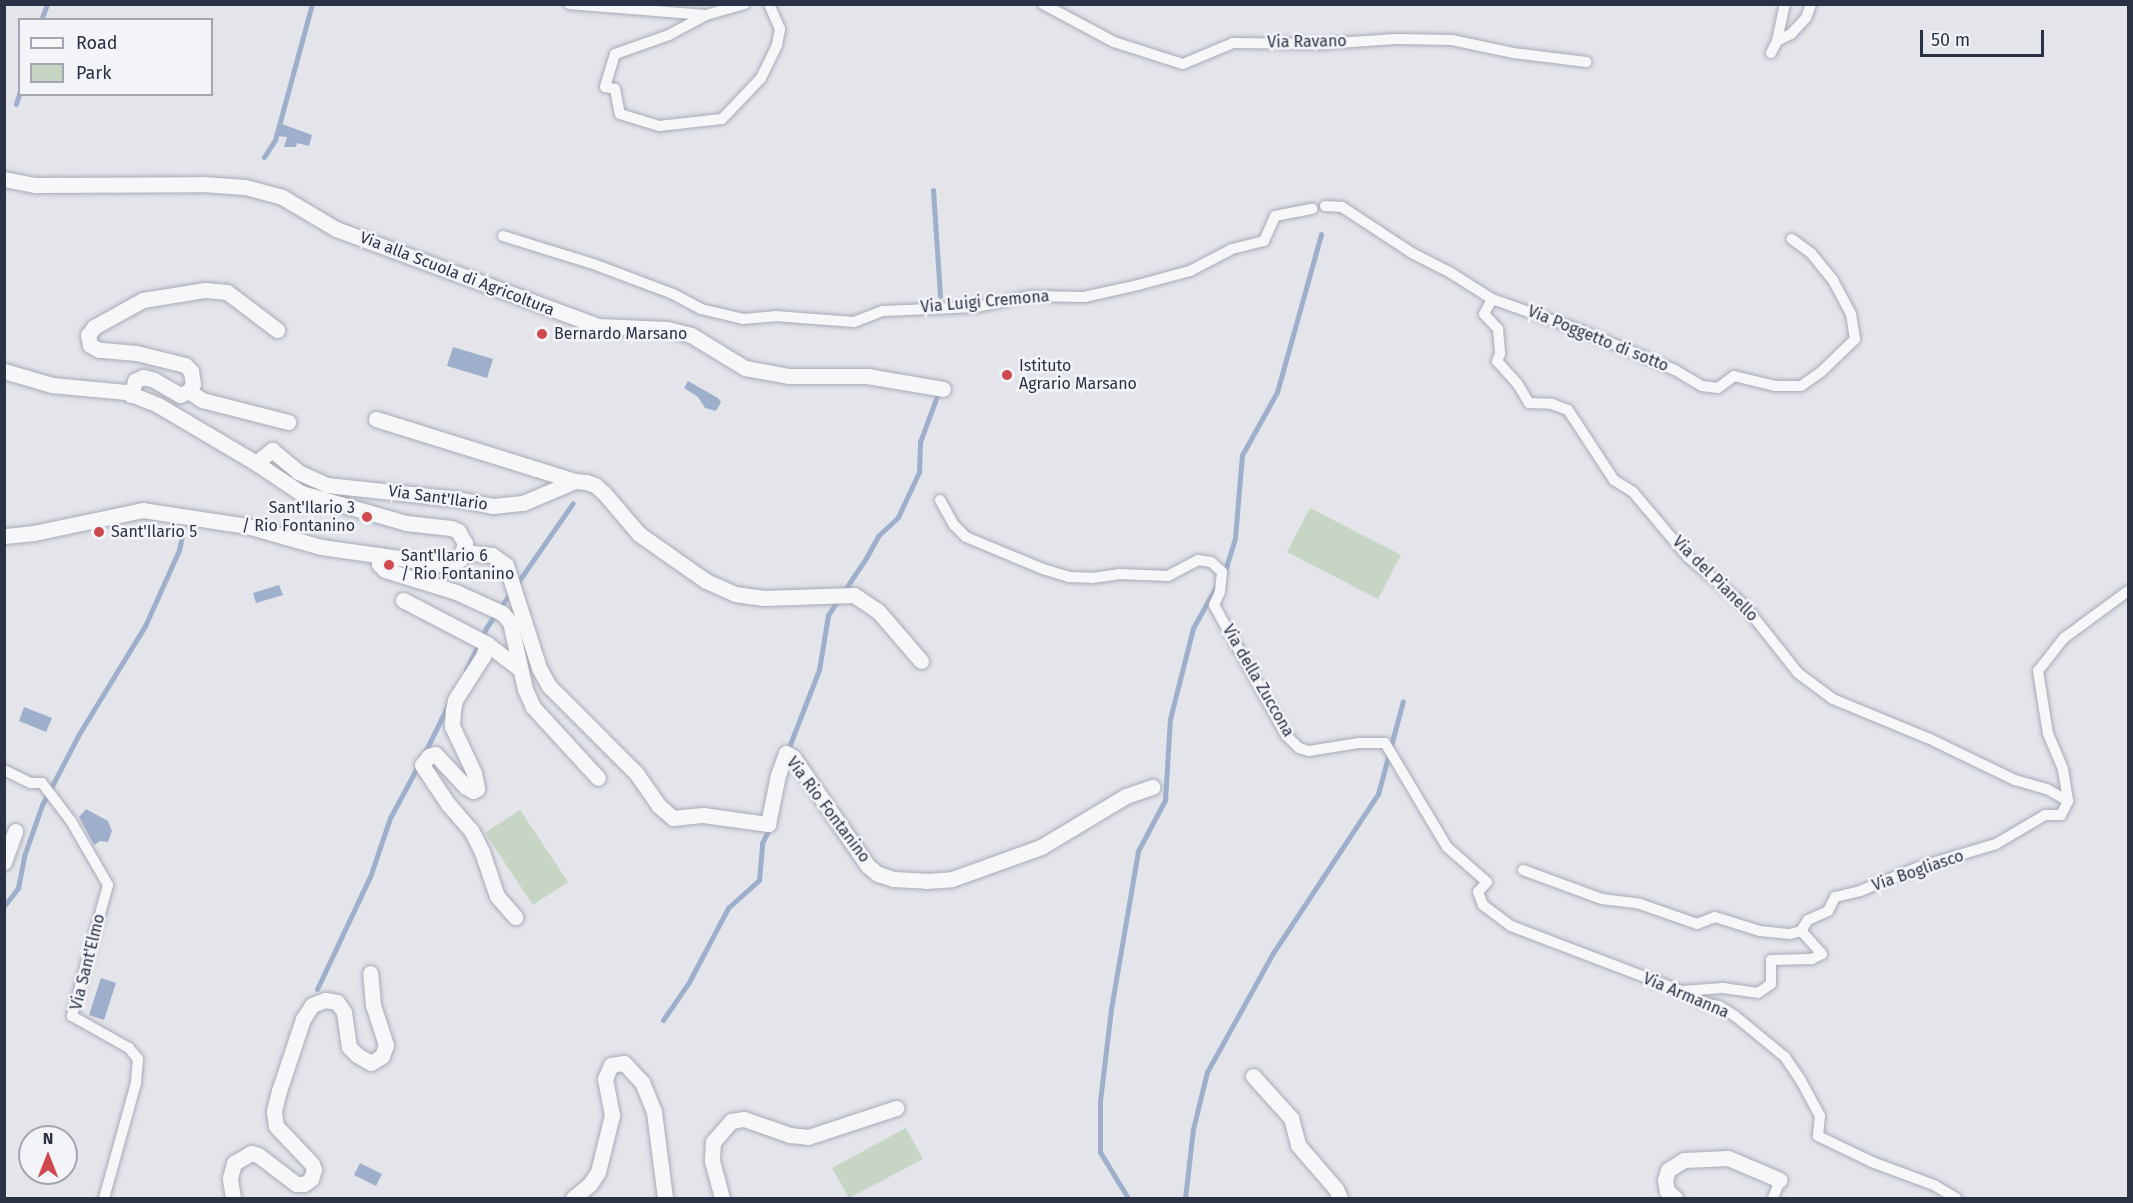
<!DOCTYPE html>
<style>
body{margin:0}
#map{position:relative;width:2133px;height:1203px;overflow:hidden;background:#e3e5eb;font-family:"Fira Sans",sans-serif}
div>[style]{position:absolute}
.green>*{inset:0;background:#c6d5c4}
.water>*{inset:0;background:#9eafcb}
.stream>*{height:5px;margin:-2.5px;padding:0 2.5px;transform-origin:2.5px;border-radius:2.5px;background:#9eafcb}
.roads{filter:drop-shadow(0 0 2px #a8abb6) drop-shadow(0 0 2px #a8abb6)}
.pedestrian>*{height:10px;margin:-5px;padding:0 5px;transform-origin:5px;border-radius:5px;background:#f6f7f9}
.minor>*{height:15px;margin:-7.5px;padding:0 7.5px;transform-origin:7.5px;border-radius:7.5px;background:#f6f7f9}
.dots>*{width:16px;height:16px;translate:-50% -50%;box-sizing:border-box;border:3px solid #f3f4f8;border-radius:50%}
span{translate:-50% -50%;white-space:nowrap;text-align:center;line-height:1.15;-webkit-text-stroke:5px #f3f4f8;paint-order:stroke}
.street-label{font-size:16px;color:#2b3144}
.poi-label{font-size:16px;color:#2b3144}
.left{translate:0 -50%;text-align:left}
.right{translate:-100% -50%;text-align:right}
.frame{position:absolute;inset:0;border:6px solid #2b3144;pointer-events:none}
.legend{position:absolute;left:18px;top:18px;width:195px;height:78px;box-sizing:border-box;background:#f3f4f8;border:2px solid #a3a6b0;margin:0;padding:8px 10px;list-style:none;font-size:18px;color:#2b3144}
.legend li{display:flex;align-items:center;gap:12px;height:30px}
.legend b{width:30px;border:2px solid #a3a6b0}
.north{position:absolute;left:18px;top:1125px;width:60px;height:60px;box-sizing:border-box;background:#f3f4f8;border:2px solid #a3a6b0;border-radius:50%;rotate:0deg;font-size:16px;font-weight:700;line-height:24px;text-align:center;color:#2b3144}
.north::after{content:'';display:block;margin:auto;width:21px;height:27px;background:#cf494e;clip-path:polygon(50% 0,100% 100%,50% 72%,0 100%)}
.scale{position:absolute;left:1920px;top:30px;width:124px;height:27px;box-sizing:border-box;border:3px solid #2b3144;border-top:0;padding-left:8px;font-size:18px;line-height:21px;white-space:nowrap;color:#2b3144;-webkit-text-stroke:4px #f3f4f8;paint-order:stroke}
</style>
<div id="map">
<div class="green">
<i style="clip-path:polygon(1310px 508px,1401px 555px,1378px 599px,1287px 552px)"></i>
<i style="clip-path:polygon(520px 810px,568px 882px,533px 905px,485px 833px)"></i>
<i style="clip-path:polygon(906px 1128px,923px 1159px,849px 1198px,832px 1168px)"></i>
</div>
<div class="water">
<i style="clip-path:polygon(282px 124px,312px 135px,309px 146px,297px 143px,296px 147px,284px 147px,287px 137px,278px 136px)"></i>
<i style="clip-path:polygon(453px 347px,493px 359px,487px 378px,447px 366px)"></i>
<i style="clip-path:polygon(688px 381px,718px 398px,721px 402px,716px 411px,705px 408px,698px 397px,684px 388px)"></i>
<i style="clip-path:polygon(279px 585px,283px 595px,256px 603px,253px 593px)"></i>
<i style="clip-path:polygon(24px 707px,52px 718px,46px 732px,19px 721px)"></i>
<i style="clip-path:polygon(86px 809px,108px 821px,112px 831px,108px 842px,100px 841px,94px 845px,79px 817px)"></i>
<i style="clip-path:polygon(101px 978px,116px 983px,104px 1020px,89px 1015px)"></i>
<i style="clip-path:polygon(360px 1163px,382px 1174px,376px 1186px,354px 1175px)"></i>
</div>
<div class="stream">
<i style="left:41px;top:20px;width:17px;rotate:-69deg"></i>
<i style="left:16px;top:104px;width:14px;rotate:-73deg"></i>
<i style="left:264px;top:157px;width:20px;rotate:-57deg"></i>
<i style="left:275px;top:140px;width:141px;rotate:-74.8deg"></i>
<i style="left:933px;top:190px;width:106px;rotate:86.2deg"></i>
<i style="left:1224px;top:574px;width:38px;rotate:-73deg"></i>
<i style="left:1235px;top:538px;width:83px;rotate:-85.2deg"></i>
<i style="left:1242px;top:455px;width:72px;rotate:-60.9deg"></i>
<i style="left:1277px;top:392px;width:164px;rotate:-74.4deg"></i>
<i style="left:466px;top:670px;width:47px;rotate:-64.5deg"></i>
<i style="left:486px;top:628px;width:152px;rotate:-55.2deg"></i>
<i style="left:787px;top:752px;width:88px;rotate:-68.7deg"></i>
<i style="left:819px;top:670px;width:56px;rotate:-80.7deg"></i>
<i style="left:828px;top:615px;width:69px;rotate:-56.3deg"></i>
<i style="left:866px;top:558px;width:26px;rotate:-61deg"></i>
<i style="left:879px;top:535px;width:26px;rotate:-43deg"></i>
<i style="left:898px;top:517px;width:50px;rotate:-65deg"></i>
<i style="left:919px;top:472px;width:30px;rotate:-88deg"></i>
<i style="left:920px;top:442px;width:49px;rotate:-69.7deg"></i>
<i style="left:424px;top:754px;width:55px;rotate:-63.9deg"></i>
<i style="left:4px;top:906px;width:23px;rotate:-52deg"></i>
<i style="left:18px;top:888px;width:33px;rotate:-79deg"></i>
<i style="left:24px;top:856px;width:54px;rotate:-70.6deg"></i>
<i style="left:42px;top:805px;width:80px;rotate:-62.5deg"></i>
<i style="left:79px;top:734px;width:127px;rotate:-58.6deg"></i>
<i style="left:145px;top:626px;width:83px;rotate:-65.9deg"></i>
<i style="left:179px;top:550px;width:14px;rotate:-78deg"></i>
<i style="left:317px;top:989px;width:127px;rotate:-64.8deg"></i>
<i style="left:371px;top:874px;width:59px;rotate:-71.3deg"></i>
<i style="left:390px;top:818px;width:61px;rotate:-61.8deg"></i>
<i style="left:663px;top:1020px;width:46px;rotate:-55.6deg"></i>
<i style="left:689px;top:982px;width:84px;rotate:-62.2deg"></i>
<i style="left:728px;top:908px;width:42px;rotate:-42.1deg"></i>
<i style="left:759px;top:880px;width:37px;rotate:-85deg"></i>
<i style="left:762px;top:843px;width:20px;rotate:-63deg"></i>
<i style="left:1128px;top:1198px;width:54px;rotate:-121.3deg"></i>
<i style="left:1100px;top:1152px;width:51px;rotate:-90deg"></i>
<i style="left:1100px;top:1101px;width:93px;rotate:-83.2deg"></i>
<i style="left:1111px;top:1009px;width:160px;rotate:-80.3deg"></i>
<i style="left:1138px;top:851px;width:58px;rotate:-62.1deg"></i>
<i style="left:1165px;top:800px;width:81px;rotate:-86.5deg"></i>
<i style="left:1170px;top:719px;width:94px;rotate:-75.8deg"></i>
<i style="left:1193px;top:628px;width:49px;rotate:-60.8deg"></i>
<i style="left:1185px;top:1198px;width:69px;rotate:-83.4deg"></i>
<i style="left:1193px;top:1129px;width:59px;rotate:-76.2deg"></i>
<i style="left:1207px;top:1072px;width:136px;rotate:-61deg"></i>
<i style="left:1273px;top:953px;width:191px;rotate:-56.6deg"></i>
<i style="left:1378px;top:794px;width:96px;rotate:-75deg"></i>
</div>
<div class="roads">
<div class="pedestrian">
<i style="left:569px;top:4px;width:137px;rotate:4.6deg"></i>
<i style="left:706px;top:15px;width:40px;rotate:-16deg"></i>
<i style="left:1043px;top:4px;width:81px;rotate:28.2deg"></i>
<i style="left:1114px;top:42px;width:72px;rotate:17.7deg"></i>
<i style="left:1183px;top:64px;width:54px;rotate:-22.8deg"></i>
<i style="left:1233px;top:43px;width:89px;rotate:0.6deg"></i>
<i style="left:1322px;top:44px;width:74px;rotate:-3.9deg"></i>
<i style="left:1396px;top:39px;width:56px;rotate:1deg"></i>
<i style="left:1452px;top:40px;width:62px;rotate:12deg"></i>
<i style="left:1513px;top:53px;width:74px;rotate:7deg"></i>
<i style="left:706px;top:15px;width:42px;rotate:151.6deg"></i>
<i style="left:669px;top:35px;width:57px;rotate:160.6deg"></i>
<i style="left:615px;top:54px;width:34px;rotate:107deg"></i>
<i style="left:605px;top:87px;width:10px;rotate:11deg"></i>
<i style="left:615px;top:89px;width:25px;rotate:79deg"></i>
<i style="left:620px;top:114px;width:41px;rotate:17.1deg"></i>
<i style="left:659px;top:126px;width:63px;rotate:-6.3deg"></i>
<i style="left:722px;top:119px;width:57px;rotate:-46.4deg"></i>
<i style="left:761px;top:78px;width:37px;rotate:-64deg"></i>
<i style="left:777px;top:45px;width:16px;rotate:-79deg"></i>
<i style="left:780px;top:29px;width:27px;rotate:-114deg"></i>
<i style="left:1777px;top:41px;width:16px;rotate:-27deg"></i>
<i style="left:1791px;top:34px;width:22px;rotate:-47deg"></i>
<i style="left:1806px;top:18px;width:15px;rotate:-70deg"></i>
<i style="left:1771px;top:53px;width:13px;rotate:-63deg"></i>
<i style="left:1777px;top:41px;width:38px;rotate:-78deg"></i>
<i style="left:1325px;top:206px;width:17px;rotate:3deg"></i>
<i style="left:1342px;top:207px;width:84px;rotate:33.3deg"></i>
<i style="left:1412px;top:253px;width:44px;rotate:27.1deg"></i>
<i style="left:1451px;top:273px;width:49px;rotate:32.4deg"></i>
<i style="left:1492px;top:299px;width:96px;rotate:19.4deg"></i>
<i style="left:1583px;top:331px;width:100px;rotate:23deg"></i>
<i style="left:1675px;top:370px;width:31px;rotate:31deg"></i>
<i style="left:1702px;top:386px;width:16px;rotate:7deg"></i>
<i style="left:1718px;top:388px;width:20px;rotate:-37deg"></i>
<i style="left:1734px;top:376px;width:42px;rotate:13.7deg"></i>
<i style="left:1775px;top:386px;width:26px"></i>
<i style="left:1801px;top:386px;width:24px;rotate:-35deg"></i>
<i style="left:1821px;top:372px;width:47px;rotate:-44.1deg"></i>
<i style="left:1855px;top:339px;width:25px;rotate:-99deg"></i>
<i style="left:1851px;top:314px;width:40px;rotate:-118deg"></i>
<i style="left:1832px;top:279px;width:33px;rotate:-129deg"></i>
<i style="left:1811px;top:253px;width:24px;rotate:-144deg"></i>
<i style="left:503px;top:236px;width:97px;rotate:17.3deg"></i>
<i style="left:596px;top:265px;width:82px;rotate:20.6deg"></i>
<i style="left:673px;top:294px;width:32px;rotate:28deg"></i>
<i style="left:701px;top:309px;width:43px;rotate:13.4deg"></i>
<i style="left:743px;top:319px;width:32px;rotate:-5deg"></i>
<i style="left:775px;top:316px;width:79px;rotate:4.3deg"></i>
<i style="left:854px;top:322px;width:31px;rotate:-21deg"></i>
<i style="left:883px;top:311px;width:93px;rotate:-2.5deg"></i>
<i style="left:976px;top:307px;width:55px;rotate:-11.5deg"></i>
<i style="left:1030px;top:296px;width:54px;rotate:1.1deg"></i>
<i style="left:1084px;top:297px;width:55px;rotate:-12.5deg"></i>
<i style="left:1138px;top:285px;width:54px;rotate:-15.1deg"></i>
<i style="left:1190px;top:271px;width:47px;rotate:-27.6deg"></i>
<i style="left:1232px;top:249px;width:33px;rotate:-14deg"></i>
<i style="left:1264px;top:241px;width:27px;rotate:-66deg"></i>
<i style="left:1275px;top:216px;width:38px;rotate:-11deg"></i>
<i style="left:1492px;top:299px;width:17px;rotate:118deg"></i>
<i style="left:1484px;top:314px;width:21px;rotate:47deg"></i>
<i style="left:1498px;top:329px;width:25px;rotate:85deg"></i>
<i style="left:1500px;top:354px;width:8px;rotate:113deg"></i>
<i style="left:1497px;top:361px;width:30px;rotate:48deg"></i>
<i style="left:1517px;top:383px;width:23px;rotate:59deg"></i>
<i style="left:1529px;top:403px;width:23px;rotate:2deg"></i>
<i style="left:1552px;top:404px;width:17px;rotate:21deg"></i>
<i style="left:1568px;top:410px;width:84px;rotate:56.7deg"></i>
<i style="left:1614px;top:480px;width:22px;rotate:32deg"></i>
<i style="left:1633px;top:492px;width:85px;rotate:49.8deg"></i>
<i style="left:1688px;top:557px;width:75px;rotate:40.7deg"></i>
<i style="left:1745px;top:606px;width:85px;rotate:51.7deg"></i>
<i style="left:1798px;top:673px;width:44px;rotate:36.6deg"></i>
<i style="left:1833px;top:699px;width:105px;rotate:22.4deg"></i>
<i style="left:1930px;top:739px;width:94px;rotate:25.8deg"></i>
<i style="left:2015px;top:780px;width:33px;rotate:16deg"></i>
<i style="left:2047px;top:789px;width:24px;rotate:30deg"></i>
<i style="left:940px;top:500px;width:29px;rotate:61deg"></i>
<i style="left:954px;top:525px;width:17px;rotate:45deg"></i>
<i style="left:966px;top:537px;width:83px;rotate:22.6deg"></i>
<i style="left:1043px;top:569px;width:27px;rotate:17deg"></i>
<i style="left:1069px;top:577px;width:23px;rotate:2deg"></i>
<i style="left:1092px;top:578px;width:27px;rotate:-8deg"></i>
<i style="left:1119px;top:574px;width:49px;rotate:2.3deg"></i>
<i style="left:1168px;top:576px;width:34px;rotate:-28deg"></i>
<i style="left:1198px;top:560px;width:13px;rotate:9deg"></i>
<i style="left:1211px;top:562px;width:15px;rotate:42deg"></i>
<i style="left:1222px;top:572px;width:20px;rotate:96deg"></i>
<i style="left:1220px;top:592px;width:14px;rotate:115deg"></i>
<i style="left:1214px;top:605px;width:149px;rotate:61deg"></i>
<i style="left:1286px;top:735px;width:18px;rotate:45deg"></i>
<i style="left:1299px;top:748px;width:10px;rotate:17deg"></i>
<i style="left:1309px;top:751px;width:51px;rotate:-9.1deg"></i>
<i style="left:1359px;top:743px;width:26px"></i>
<i style="left:1385px;top:743px;width:121px;rotate:59.2deg"></i>
<i style="left:1447px;top:847px;width:53px;rotate:41.2deg"></i>
<i style="left:1487px;top:882px;width:13px;rotate:132deg"></i>
<i style="left:1478px;top:892px;width:14px;rotate:69deg"></i>
<i style="left:1483px;top:905px;width:35px;rotate:37deg"></i>
<i style="left:1511px;top:926px;width:182px;rotate:20.9deg"></i>
<i style="left:1681px;top:991px;width:28px;rotate:27deg"></i>
<i style="left:1706px;top:1004px;width:13px;rotate:9deg"></i>
<i style="left:1719px;top:1006px;width:19px;rotate:32deg"></i>
<i style="left:1735px;top:1016px;width:65px;rotate:39.4deg"></i>
<i style="left:1785px;top:1057px;width:27px;rotate:56deg"></i>
<i style="left:1800px;top:1079px;width:42px;rotate:61.6deg"></i>
<i style="left:1820px;top:1116px;width:20px;rotate:96deg"></i>
<i style="left:1818px;top:1136px;width:60px;rotate:25.7deg"></i>
<i style="left:1872px;top:1162px;width:66px;rotate:20.4deg"></i>
<i style="left:1934px;top:1185px;width:26px;rotate:31deg"></i>
<i style="left:4px;top:770px;width:30px;rotate:26deg"></i>
<i style="left:31px;top:783px;width:11px"></i>
<i style="left:42px;top:783px;width:48px;rotate:52.7deg"></i>
<i style="left:71px;top:821px;width:74px;rotate:60deg"></i>
<i style="left:108px;top:885px;width:136px;rotate:105.4deg"></i>
<i style="left:72px;top:1016px;width:65px;rotate:29.3deg"></i>
<i style="left:129px;top:1048px;width:14px;rotate:51deg"></i>
<i style="left:138px;top:1059px;width:24px;rotate:95deg"></i>
<i style="left:136px;top:1083px;width:119px;rotate:105.5deg"></i>
<i style="left:1523px;top:870px;width:84px;rotate:20.2deg"></i>
<i style="left:1602px;top:899px;width:38px;rotate:7deg"></i>
<i style="left:1640px;top:904px;width:60px;rotate:19.3deg"></i>
<i style="left:1697px;top:924px;width:19px;rotate:-21deg"></i>
<i style="left:1715px;top:917px;width:47px;rotate:17.3deg"></i>
<i style="left:1760px;top:931px;width:30px;rotate:6deg"></i>
<i style="left:1790px;top:934px;width:11px;rotate:-15deg"></i>
<i style="left:1801px;top:931px;width:13px;rotate:-58deg"></i>
<i style="left:1808px;top:920px;width:22px;rotate:-24deg"></i>
<i style="left:1828px;top:911px;width:16px;rotate:-63deg"></i>
<i style="left:1835px;top:897px;width:26px;rotate:-13deg"></i>
<i style="left:1860px;top:891px;width:64px;rotate:-22.1deg"></i>
<i style="left:1919px;top:867px;width:80px;rotate:-16.6deg"></i>
<i style="left:1996px;top:844px;width:57px;rotate:-30.6deg"></i>
<i style="left:2045px;top:815px;width:16px"></i>
<i style="left:2061px;top:815px;width:16px;rotate:-63deg"></i>
<i style="left:2068px;top:801px;width:32px;rotate:-99deg"></i>
<i style="left:2063px;top:769px;width:38px;rotate:-113deg"></i>
<i style="left:2048px;top:734px;width:64px;rotate:-99deg"></i>
<i style="left:2038px;top:671px;width:42px;rotate:-51.8deg"></i>
<i style="left:2064px;top:638px;width:79px;rotate:-36.3deg"></i>
<i style="left:1682px;top:991px;width:41px;rotate:-4.2deg"></i>
<i style="left:1723px;top:988px;width:35px;rotate:8deg"></i>
<i style="left:1758px;top:993px;width:16px;rotate:-35deg"></i>
<i style="left:1771px;top:984px;width:24px;rotate:-90deg"></i>
<i style="left:1771px;top:960px;width:41px;rotate:-1.4deg"></i>
<i style="left:1812px;top:959px;width:11px;rotate:-27deg"></i>
<i style="left:1822px;top:954px;width:31px;rotate:-132deg"></i>
<i style="left:1773px;top:1198px;width:19px;rotate:-69deg"></i>
</div>
<div class="minor">
<i style="left:4px;top:179px;width:33px;rotate:11deg"></i>
<i style="left:36px;top:185px;width:167px;rotate:-0.3deg"></i>
<i style="left:203px;top:184px;width:42px;rotate:4.1deg"></i>
<i style="left:245px;top:187px;width:38px;rotate:15deg"></i>
<i style="left:282px;top:197px;width:63px;rotate:30.7deg"></i>
<i style="left:336px;top:229px;width:279px;rotate:20.3deg"></i>
<i style="left:598px;top:326px;width:69px;rotate:2.5deg"></i>
<i style="left:667px;top:329px;width:25px;rotate:14deg"></i>
<i style="left:691px;top:335px;width:63px;rotate:31.4deg"></i>
<i style="left:745px;top:368px;width:45px;rotate:10.3deg"></i>
<i style="left:789px;top:376px;width:78px"></i>
<i style="left:867px;top:376px;width:77px;rotate:9.7deg"></i>
<i style="left:4px;top:371px;width:50px;rotate:16.3deg"></i>
<i style="left:52px;top:385px;width:74px;rotate:5.4deg"></i>
<i style="left:126px;top:392px;width:35px;rotate:22deg"></i>
<i style="left:158px;top:405px;width:114px;rotate:30.6deg"></i>
<i style="left:256px;top:463px;width:54px;rotate:33.7deg"></i>
<i style="left:301px;top:493px;width:109px;rotate:15.9deg"></i>
<i style="left:406px;top:523px;width:45px;rotate:6.3deg"></i>
<i style="left:451px;top:528px;width:8px;rotate:23deg"></i>
<i style="left:458px;top:531px;width:14px;rotate:60deg"></i>
<i style="left:465px;top:543px;width:17px;rotate:107deg"></i>
<i style="left:460px;top:559px;width:13px;rotate:153deg"></i>
<i style="left:448px;top:565px;width:128px;rotate:-171.9deg"></i>
<i style="left:321px;top:547px;width:77px;rotate:-164.2deg"></i>
<i style="left:247px;top:526px;width:105px;rotate:-171.3deg"></i>
<i style="left:143px;top:510px;width:111px;rotate:168.1deg"></i>
<i style="left:34px;top:533px;width:30px;rotate:174deg"></i>
<i style="left:189px;top:391px;width:16px;rotate:35deg"></i>
<i style="left:202px;top:400px;width:89px;rotate:14.3deg"></i>
<i style="left:131px;top:395px;width:15px;rotate:-74deg"></i>
<i style="left:135px;top:381px;width:9px;rotate:-27deg"></i>
<i style="left:143px;top:377px;width:11px;rotate:15deg"></i>
<i style="left:154px;top:380px;width:30px;rotate:30deg"></i>
<i style="left:180px;top:395px;width:10px;rotate:-24deg"></i>
<i style="left:189px;top:391px;width:8px;rotate:-60deg"></i>
<i style="left:193px;top:384px;width:13px;rotate:-99deg"></i>
<i style="left:191px;top:371px;width:8px;rotate:-135deg"></i>
<i style="left:185px;top:365px;width:50px;rotate:-166.2deg"></i>
<i style="left:136px;top:353px;width:37px;rotate:-175deg"></i>
<i style="left:99px;top:350px;width:10px;rotate:-151deg"></i>
<i style="left:90px;top:345px;width:10px;rotate:-101deg"></i>
<i style="left:88px;top:335px;width:10px;rotate:-53deg"></i>
<i style="left:94px;top:327px;width:56px;rotate:-28.9deg"></i>
<i style="left:143px;top:300px;width:63px;rotate:-9.2deg"></i>
<i style="left:205px;top:290px;width:22px;rotate:5deg"></i>
<i style="left:227px;top:292px;width:63px;rotate:37.2deg"></i>
<i style="left:376px;top:419px;width:208px;rotate:17.3deg"></i>
<i style="left:256px;top:463px;width:21px;rotate:-39deg"></i>
<i style="left:272px;top:450px;width:34px;rotate:40deg"></i>
<i style="left:298px;top:472px;width:32px;rotate:24deg"></i>
<i style="left:327px;top:485px;width:131px;rotate:6.1deg"></i>
<i style="left:457px;top:499px;width:37px;rotate:11deg"></i>
<i style="left:493px;top:506px;width:30px;rotate:-6deg"></i>
<i style="left:523px;top:503px;width:56px;rotate:-22.9deg"></i>
<i style="left:575px;top:481px;width:11px;rotate:5deg"></i>
<i style="left:586px;top:482px;width:9px;rotate:18deg"></i>
<i style="left:595px;top:485px;width:12px;rotate:42deg"></i>
<i style="left:604px;top:493px;width:54px;rotate:49.5deg"></i>
<i style="left:639px;top:534px;width:82px;rotate:35deg"></i>
<i style="left:706px;top:581px;width:32px;rotate:24deg"></i>
<i style="left:735px;top:594px;width:29px;rotate:8deg"></i>
<i style="left:764px;top:598px;width:90px;rotate:-1.9deg"></i>
<i style="left:854px;top:595px;width:29px;rotate:34deg"></i>
<i style="left:878px;top:611px;width:66px;rotate:49.3deg"></i>
<i style="left:464px;top:552px;width:28px;rotate:6deg"></i>
<i style="left:492px;top:555px;width:17px;rotate:36deg"></i>
<i style="left:506px;top:565px;width:108px;rotate:72.2deg"></i>
<i style="left:539px;top:668px;width:21px;rotate:61deg"></i>
<i style="left:549px;top:686px;width:123px;rotate:45deg"></i>
<i style="left:636px;top:773px;width:39px;rotate:55deg"></i>
<i style="left:658px;top:805px;width:20px;rotate:41deg"></i>
<i style="left:673px;top:818px;width:30px;rotate:-6deg"></i>
<i style="left:703px;top:815px;width:66px;rotate:7.9deg"></i>
<i style="left:768px;top:824px;width:50px;rotate:-78.5deg"></i>
<i style="left:778px;top:775px;width:23px;rotate:-70deg"></i>
<i style="left:786px;top:753px;width:8px;rotate:30deg"></i>
<i style="left:793px;top:757px;width:132px;rotate:55.5deg"></i>
<i style="left:868px;top:866px;width:13px;rotate:39deg"></i>
<i style="left:878px;top:874px;width:16px;rotate:18deg"></i>
<i style="left:893px;top:879px;width:33px;rotate:3deg"></i>
<i style="left:926px;top:881px;width:26px;rotate:-4deg"></i>
<i style="left:952px;top:879px;width:95px;rotate:-19.8deg"></i>
<i style="left:1041px;top:847px;width:99px;rotate:-31deg"></i>
<i style="left:1126px;top:796px;width:28px;rotate:-19deg"></i>
<i style="left:379px;top:555px;width:9px;rotate:90deg"></i>
<i style="left:379px;top:564px;width:8px;rotate:45deg"></i>
<i style="left:385px;top:570px;width:74px;rotate:17.2deg"></i>
<i style="left:456px;top:592px;width:51px;rotate:24.5deg"></i>
<i style="left:502px;top:613px;width:12px;rotate:48deg"></i>
<i style="left:510px;top:622px;width:69px;rotate:77.4deg"></i>
<i style="left:525px;top:689px;width:20px;rotate:66deg"></i>
<i style="left:533px;top:707px;width:96px;rotate:47.5deg"></i>
<i style="left:403px;top:600px;width:95px;rotate:27.6deg"></i>
<i style="left:487px;top:644px;width:41px;rotate:37.1deg"></i>
<i style="left:487px;top:644px;width:13px;rotate:108deg"></i>
<i style="left:483px;top:656px;width:52px;rotate:122.5deg"></i>
<i style="left:455px;top:700px;width:10px;rotate:101deg"></i>
<i style="left:453px;top:710px;width:16px;rotate:94deg"></i>
<i style="left:452px;top:726px;width:52px;rotate:64.9deg"></i>
<i style="left:474px;top:773px;width:16px;rotate:79deg"></i>
<i style="left:477px;top:789px;width:4px;rotate:153deg"></i>
<i style="left:473px;top:791px;width:8px;rotate:-150deg"></i>
<i style="left:466px;top:787px;width:45px;rotate:-133.2deg"></i>
<i style="left:435px;top:754px;width:6px;rotate:162deg"></i>
<i style="left:429px;top:756px;width:11px;rotate:128deg"></i>
<i style="left:422px;top:765px;width:47px;rotate:56.3deg"></i>
<i style="left:448px;top:804px;width:35px;rotate:49deg"></i>
<i style="left:471px;top:830px;width:25px;rotate:63deg"></i>
<i style="left:482px;top:852px;width:46px;rotate:71.2deg"></i>
<i style="left:497px;top:896px;width:28px;rotate:49deg"></i>
<i style="left:4px;top:862px;width:33px;rotate:-70deg"></i>
<i style="left:1253px;top:1076px;width:57px;rotate:47.9deg"></i>
<i style="left:1291px;top:1118px;width:28px;rotate:75deg"></i>
<i style="left:1298px;top:1145px;width:58px;rotate:49.2deg"></i>
<i style="left:1336px;top:1189px;width:10px;rotate:66deg"></i>
<i style="left:233px;top:1198px;width:20px;rotate:-99deg"></i>
<i style="left:230px;top:1178px;width:16px;rotate:-75deg"></i>
<i style="left:234px;top:1163px;width:20px;rotate:-30deg"></i>
<i style="left:251px;top:1153px;width:7px;rotate:16deg"></i>
<i style="left:258px;top:1155px;width:48px;rotate:37.3deg"></i>
<i style="left:296px;top:1184px;width:8px"></i>
<i style="left:304px;top:1184px;width:9px;rotate:-36deg"></i>
<i style="left:311px;top:1179px;width:10px;rotate:-73deg"></i>
<i style="left:314px;top:1169px;width:5px;rotate:-112deg"></i>
<i style="left:312px;top:1164px;width:52px;rotate:-133.5deg"></i>
<i style="left:276px;top:1126px;width:15px;rotate:-98deg"></i>
<i style="left:274px;top:1111px;width:21px;rotate:-76deg"></i>
<i style="left:279px;top:1091px;width:76px;rotate:-71.6deg"></i>
<i style="left:303px;top:1019px;width:17px;rotate:-57deg"></i>
<i style="left:312px;top:1005px;width:14px;rotate:-21deg"></i>
<i style="left:325px;top:1000px;width:12px;rotate:9deg"></i>
<i style="left:337px;top:1002px;width:12px;rotate:55deg"></i>
<i style="left:344px;top:1012px;width:35px;rotate:82deg"></i>
<i style="left:349px;top:1047px;width:11px;rotate:45deg"></i>
<i style="left:357px;top:1055px;width:16px;rotate:30deg"></i>
<i style="left:371px;top:1063px;width:13px;rotate:-32deg"></i>
<i style="left:382px;top:1056px;width:12px;rotate:-70deg"></i>
<i style="left:386px;top:1045px;width:42px;rotate:-108deg"></i>
<i style="left:373px;top:1005px;width:32px;rotate:-95deg"></i>
<i style="left:573px;top:1198px;width:22px;rotate:-39deg"></i>
<i style="left:590px;top:1184px;width:14px;rotate:-56deg"></i>
<i style="left:598px;top:1172px;width:59px;rotate:-76.2deg"></i>
<i style="left:612px;top:1115px;width:37px;rotate:-101deg"></i>
<i style="left:605px;top:1079px;width:15px;rotate:-67deg"></i>
<i style="left:611px;top:1065px;width:13px;rotate:-9deg"></i>
<i style="left:624px;top:1063px;width:26px;rotate:47deg"></i>
<i style="left:642px;top:1082px;width:32px;rotate:68deg"></i>
<i style="left:654px;top:1112px;width:87px;rotate:82.7deg"></i>
<i style="left:722px;top:1198px;width:39px;rotate:-105deg"></i>
<i style="left:712px;top:1160px;width:18px;rotate:-87deg"></i>
<i style="left:713px;top:1142px;width:28px;rotate:-49deg"></i>
<i style="left:731px;top:1121px;width:13px;rotate:-9deg"></i>
<i style="left:744px;top:1119px;width:49px;rotate:19.2deg"></i>
<i style="left:790px;top:1135px;width:18px;rotate:6deg"></i>
<i style="left:808px;top:1137px;width:93px;rotate:-18.2deg"></i>
<i style="left:1675px;top:1198px;width:11px;rotate:-139deg"></i>
<i style="left:1667px;top:1191px;width:11px;rotate:-100deg"></i>
<i style="left:1665px;top:1180px;width:10px;rotate:-73deg"></i>
<i style="left:1668px;top:1170px;width:19px;rotate:-32deg"></i>
<i style="left:1684px;top:1160px;width:44px;rotate:-2.6deg"></i>
<i style="left:1728px;top:1158px;width:56px;rotate:22.9deg"></i>
</div>
</div>
<div class="dots">
<i style="left:542px;top:334px;background:#cf494e"></i>
<i style="left:1007px;top:375px;background:#cf494e"></i>
<i style="left:367px;top:517px;background:#cf494e"></i>
<i style="left:99px;top:532px;background:#cf494e"></i>
<i style="left:389px;top:565px;background:#cf494e"></i>
</div>
<div class="street-label">
<span style="left:1307px;top:42px;rotate:-1deg">Via Ravano</span>
<span style="left:457px;top:274px;rotate:21deg">Via alla Scuola di Agricoltura</span>
<span style="left:985px;top:302px;rotate:-5deg">Via Luigi Cremona</span>
<span style="left:1598px;top:339px;rotate:22deg">Via Poggetto di sotto</span>
<span style="left:438px;top:498px;rotate:8deg">Via Sant'Ilario</span>
<span style="left:1715px;top:579px;rotate:45deg">Via del Pianello</span>
<span style="left:1258px;top:681px;rotate:60deg">Via della Zuccona</span>
<span style="left:828px;top:810px;rotate:53deg">Via Rio Fontanino</span>
<span style="left:1918px;top:871px;rotate:-19deg">Via Bogliasco</span>
<span style="left:88px;top:962px;rotate:-76deg">Via Sant'Elmo</span>
<span style="left:1686px;top:996px;rotate:23deg">Via Armanna</span>
</div>
<div class="poi-label">
<span class="left" style="left:554px;top:334px">Bernardo Marsano</span>
<span class="left" style="left:1019px;top:375px">Istituto<br>Agrario Marsano</span>
<span class="right" style="left:355px;top:517px">Sant'Ilario 3<br>/ Rio Fontanino</span>
<span class="left" style="left:111px;top:532px">Sant'Ilario 5</span>
<span class="left" style="left:401px;top:565px">Sant'Ilario 6<br>/ Rio Fontanino</span>
</div>
<div class="frame"></div>
<ul class="legend">
<li><b style="height:8px;background:#f6f7f9"></b>Road</li>
<li><b style="height:16px;background:#c6d5c4"></b>Park</li>
</ul>
<div class="north">N</div>
<div class="scale">50 m</div>
</div>
